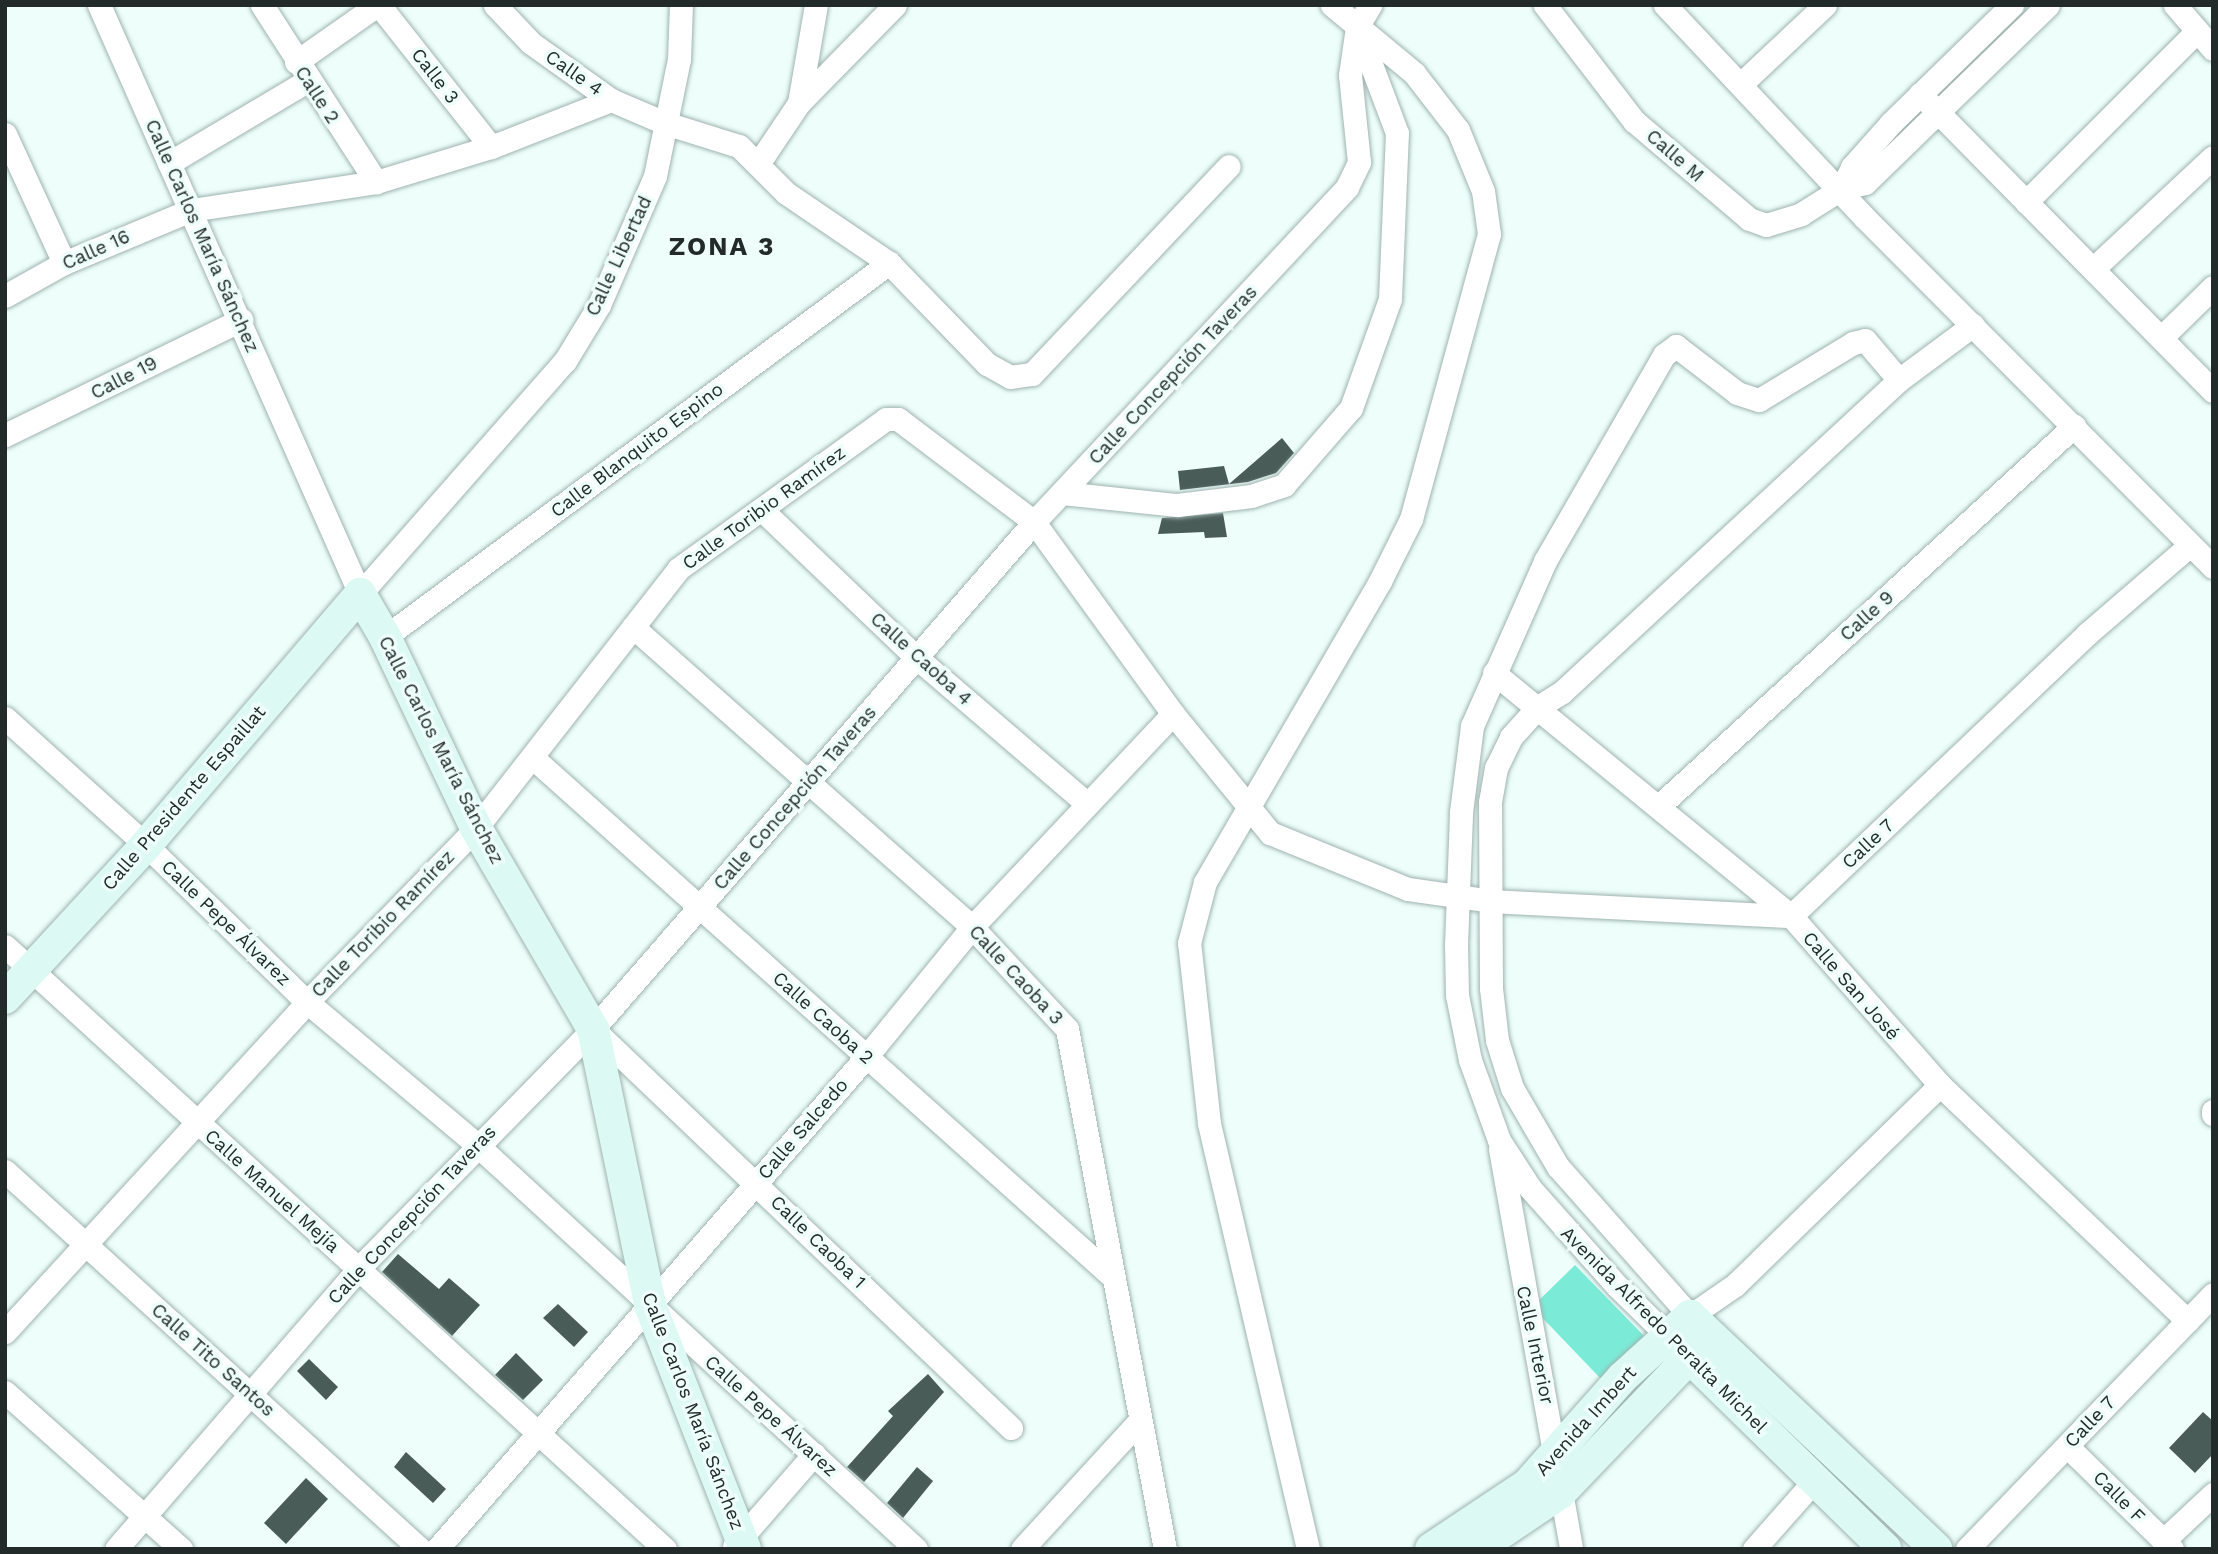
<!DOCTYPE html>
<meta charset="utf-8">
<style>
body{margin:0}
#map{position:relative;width:2218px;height:1554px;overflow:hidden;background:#eefffb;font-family:"Work Sans",sans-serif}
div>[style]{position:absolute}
.green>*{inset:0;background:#7bebd8}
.building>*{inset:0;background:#4a5c58}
.roads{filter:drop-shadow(0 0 2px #9fb3af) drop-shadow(0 0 2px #9fb3af)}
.street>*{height:23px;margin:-11.5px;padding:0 11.5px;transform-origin:11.5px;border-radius:11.5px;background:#fff}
.secondary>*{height:32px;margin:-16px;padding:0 16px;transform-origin:16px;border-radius:16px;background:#dcf9f4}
span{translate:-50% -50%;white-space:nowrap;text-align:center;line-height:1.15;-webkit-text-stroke:7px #eefffb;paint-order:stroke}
.street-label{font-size:19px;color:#232b2a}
.district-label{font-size:26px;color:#232b2a;font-weight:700;letter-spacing:2px}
.frame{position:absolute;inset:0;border:7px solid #232b2a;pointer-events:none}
</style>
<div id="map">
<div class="green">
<i style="clip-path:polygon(1575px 1265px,1645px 1337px,1602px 1380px,1532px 1307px)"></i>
</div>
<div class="building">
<i style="clip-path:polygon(1282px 438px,1294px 453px,1276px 473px,1248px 482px,1180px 490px,1178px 471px,1224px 466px,1229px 484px)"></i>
<i style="clip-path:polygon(1223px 513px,1227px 537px,1205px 538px,1204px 532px,1158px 534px,1162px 518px)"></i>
<i style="clip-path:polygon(398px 1254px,439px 1289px,449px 1278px,480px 1305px,452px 1336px,382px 1272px)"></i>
<i style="clip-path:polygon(558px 1304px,588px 1332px,574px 1347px,543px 1318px)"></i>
<i style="clip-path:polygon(516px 1353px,543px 1380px,523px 1400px,495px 1375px)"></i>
<i style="clip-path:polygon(309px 1359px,338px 1387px,326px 1400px,297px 1371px)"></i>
<i style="clip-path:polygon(928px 1374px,944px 1392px,864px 1482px,847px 1467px,893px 1416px,888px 1411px)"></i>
<i style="clip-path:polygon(2203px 1412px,2213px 1421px,2213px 1454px,2195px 1473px,2169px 1448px)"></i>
<i style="clip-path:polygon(406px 1452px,446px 1489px,433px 1503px,394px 1467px)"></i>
<i style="clip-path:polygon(917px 1467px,933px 1481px,903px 1518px,887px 1503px)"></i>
<i style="clip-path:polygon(306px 1478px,328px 1499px,286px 1544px,264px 1523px)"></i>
</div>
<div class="roads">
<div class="street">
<i style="left:99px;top:5px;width:644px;rotate:66.1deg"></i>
<i style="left:360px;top:594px;width:310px;rotate:-48.7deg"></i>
<i style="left:565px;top:361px;width:66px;rotate:-58.7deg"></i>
<i style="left:599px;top:305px;width:141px;rotate:-66.5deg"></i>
<i style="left:655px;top:176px;width:119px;rotate:-78.4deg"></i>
<i style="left:679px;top:59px;width:54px;rotate:-87.9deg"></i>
<i style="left:262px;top:5px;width:211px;rotate:57.2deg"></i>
<i style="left:379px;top:5px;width:181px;rotate:51.7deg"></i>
<i style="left:495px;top:5px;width:52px;rotate:46.5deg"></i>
<i style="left:531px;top:43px;width:98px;rotate:35.5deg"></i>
<i style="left:611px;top:100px;width:59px;rotate:23.1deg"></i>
<i style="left:665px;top:123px;width:77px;rotate:17.3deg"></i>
<i style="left:739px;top:146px;width:66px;rotate:45deg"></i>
<i style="left:786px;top:193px;width:125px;rotate:34.2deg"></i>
<i style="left:889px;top:263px;width:141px;rotate:45.9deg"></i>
<i style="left:987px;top:364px;width:26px;rotate:29deg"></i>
<i style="left:1010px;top:377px;width:22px;rotate:-8deg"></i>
<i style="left:1032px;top:374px;width:286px;rotate:-46.6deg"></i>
<i style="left:1545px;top:5px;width:146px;rotate:52.5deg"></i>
<i style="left:1634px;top:121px;width:151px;rotate:40.4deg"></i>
<i style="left:1749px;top:219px;width:18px;rotate:19deg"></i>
<i style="left:1766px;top:225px;width:37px;rotate:-17deg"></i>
<i style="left:1801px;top:214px;width:47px;rotate:-32deg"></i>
<i style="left:1841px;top:189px;width:25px;rotate:-14deg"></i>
<i style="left:1865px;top:183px;width:255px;rotate:-44.2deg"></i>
<i style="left:1665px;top:5px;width:291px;rotate:46.8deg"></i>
<i style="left:1864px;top:217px;width:494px;rotate:45.1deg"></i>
<i style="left:2175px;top:5px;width:58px;rotate:49.2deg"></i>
<i style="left:296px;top:62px;width:99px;rotate:-35.1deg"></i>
<i style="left:1742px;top:83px;width:114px;rotate:-43.2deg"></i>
<i style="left:1920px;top:94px;width:417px;rotate:45.4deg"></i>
<i style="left:799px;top:103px;width:99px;rotate:-80.2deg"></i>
<i style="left:5px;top:134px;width:142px;rotate:65.4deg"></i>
<i style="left:169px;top:163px;width:161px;rotate:-30.7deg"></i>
<i style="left:758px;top:164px;width:73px;rotate:-56.1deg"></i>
<i style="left:799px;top:103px;width:137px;rotate:-45.6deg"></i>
<i style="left:1841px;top:189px;width:25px;rotate:-63deg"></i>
<i style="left:1852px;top:167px;width:59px;rotate:-48.4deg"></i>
<i style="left:1891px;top:123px;width:169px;rotate:-44.3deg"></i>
<i style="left:2026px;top:202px;width:242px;rotate:-45deg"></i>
<i style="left:2095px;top:267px;width:161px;rotate:-43deg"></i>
<i style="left:5px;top:296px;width:68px;rotate:-29.2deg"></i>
<i style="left:64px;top:263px;width:138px;rotate:-22.7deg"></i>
<i style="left:191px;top:210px;width:187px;rotate:-8.6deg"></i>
<i style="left:376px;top:182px;width:120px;rotate:-16.9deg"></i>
<i style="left:491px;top:147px;width:129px;rotate:-21.4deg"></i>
<i style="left:2162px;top:337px;width:71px;rotate:-44.4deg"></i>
<i style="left:5px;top:435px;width:263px;rotate:-26deg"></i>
<i style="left:1062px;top:493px;width:116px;rotate:6deg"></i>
<i style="left:1177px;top:505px;width:75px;rotate:-6.9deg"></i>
<i style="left:1251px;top:496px;width:35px;rotate:-18deg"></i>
<i style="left:1284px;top:485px;width:102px;rotate:-49deg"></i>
<i style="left:1351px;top:408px;width:116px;rotate:-70.3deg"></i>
<i style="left:1390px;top:299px;width:166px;rotate:-87.6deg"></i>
<i style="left:1397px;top:133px;width:110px;rotate:-110.7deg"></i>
<i style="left:762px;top:510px;width:214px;rotate:43.7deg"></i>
<i style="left:917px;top:658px;width:221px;rotate:40.6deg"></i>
<i style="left:633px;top:627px;width:453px;rotate:41.5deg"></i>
<i style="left:972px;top:927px;width:139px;rotate:47deg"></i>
<i style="left:1067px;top:1029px;width:529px;rotate:79.33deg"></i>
<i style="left:385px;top:637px;width:628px;rotate:-36.58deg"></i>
<i style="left:1494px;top:673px;width:384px;rotate:39.3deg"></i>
<i style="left:1791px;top:916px;width:225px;rotate:48.6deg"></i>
<i style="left:1940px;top:1085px;width:342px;rotate:43.6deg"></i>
<i style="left:5px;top:718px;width:190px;rotate:42deg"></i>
<i style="left:146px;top:845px;width:225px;rotate:44.3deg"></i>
<i style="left:307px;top:1002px;width:221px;rotate:40deg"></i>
<i style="left:476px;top:1144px;width:598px;rotate:42.63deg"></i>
<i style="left:532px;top:757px;width:781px;rotate:41.83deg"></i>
<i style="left:1659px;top:806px;width:563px;rotate:-42.48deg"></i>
<i style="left:5px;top:946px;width:894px;rotate:42.42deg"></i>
<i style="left:593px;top:1029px;width:578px;rotate:43.67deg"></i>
<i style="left:1940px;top:1085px;width:286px;rotate:135.7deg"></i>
<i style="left:1735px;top:1285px;width:55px;rotate:145.4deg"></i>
<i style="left:1690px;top:1316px;width:199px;rotate:-131.5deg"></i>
<i style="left:1558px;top:1167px;width:91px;rotate:-120.2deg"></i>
<i style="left:1512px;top:1088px;width:50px;rotate:-107.4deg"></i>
<i style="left:1497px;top:1040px;width:52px;rotate:-96.6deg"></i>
<i style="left:1491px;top:988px;width:186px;rotate:-90.3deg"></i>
<i style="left:1490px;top:802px;width:35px;rotate:-80deg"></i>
<i style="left:1496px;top:768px;width:34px;rotate:-64deg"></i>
<i style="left:1511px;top:737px;width:40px;rotate:-48deg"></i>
<i style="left:1538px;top:707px;width:28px;rotate:-32deg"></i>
<i style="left:1562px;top:692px;width:459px;rotate:-42.8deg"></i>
<i style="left:1899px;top:380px;width:92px;rotate:-36.6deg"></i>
<i style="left:2213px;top:1111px;width:3px;rotate:90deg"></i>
<i style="left:1500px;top:1149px;width:406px;rotate:79.9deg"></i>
<i style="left:5px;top:1171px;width:561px;rotate:42.33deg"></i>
<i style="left:5px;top:1332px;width:447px;rotate:-47.5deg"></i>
<i style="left:307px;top:1002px;width:243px;rotate:-45.8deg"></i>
<i style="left:476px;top:828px;width:328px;rotate:-52deg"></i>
<i style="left:678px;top:569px;width:256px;rotate:-35.8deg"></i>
<i style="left:886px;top:419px;width:12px"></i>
<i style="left:898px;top:419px;width:171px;rotate:37.1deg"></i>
<i style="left:1034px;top:522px;width:237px;rotate:54.1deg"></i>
<i style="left:1173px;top:714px;width:154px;rotate:50.8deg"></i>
<i style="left:1270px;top:833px;width:149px;rotate:22.1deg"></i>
<i style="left:1408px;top:889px;width:84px;rotate:8.2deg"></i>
<i style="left:1491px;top:901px;width:300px;rotate:2.9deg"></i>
<i style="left:1791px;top:916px;width:409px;rotate:-43.6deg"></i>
<i style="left:2087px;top:634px;width:136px;rotate:-40.8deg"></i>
<i style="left:1668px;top:1336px;width:71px;rotate:-135.6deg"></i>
<i style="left:1617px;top:1286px;width:131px;rotate:-131.6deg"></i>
<i style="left:1530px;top:1188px;width:57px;rotate:-122.9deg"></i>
<i style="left:1499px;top:1140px;width:85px;rotate:-109.9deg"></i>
<i style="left:1470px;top:1060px;width:66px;rotate:-101.3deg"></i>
<i style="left:1457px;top:995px;width:50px;rotate:-91.1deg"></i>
<i style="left:1456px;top:945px;width:133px;rotate:-87.8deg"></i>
<i style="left:1461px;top:812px;width:87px;rotate:-82.7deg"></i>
<i style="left:1472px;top:726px;width:180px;rotate:-66.1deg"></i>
<i style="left:1545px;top:561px;width:238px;rotate:-60deg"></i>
<i style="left:1664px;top:355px;width:15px;rotate:-37deg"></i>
<i style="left:1676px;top:346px;width:77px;rotate:37.6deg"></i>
<i style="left:1737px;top:393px;width:23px;rotate:18deg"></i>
<i style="left:1759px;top:400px;width:110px;rotate:-31.2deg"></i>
<i style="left:1853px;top:343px;width:12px;rotate:-14deg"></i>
<i style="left:1865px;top:340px;width:52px;rotate:49.6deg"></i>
<i style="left:5px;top:1392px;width:236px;rotate:41.7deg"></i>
<i style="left:2067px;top:1446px;width:147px;rotate:44.4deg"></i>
<i style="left:2163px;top:1541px;width:69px;rotate:-43.2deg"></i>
<i style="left:734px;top:1546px;width:122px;rotate:-49deg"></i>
<i style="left:116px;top:1549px;width:371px;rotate:-49.1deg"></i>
<i style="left:359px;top:1268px;width:334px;rotate:-45.6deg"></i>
<i style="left:593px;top:1029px;width:672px;rotate:-48.98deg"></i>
<i style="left:1034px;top:522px;width:458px;rotate:-46.9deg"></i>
<i style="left:1347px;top:187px;width:28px;rotate:-64deg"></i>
<i style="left:1359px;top:162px;width:87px;rotate:-95.9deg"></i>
<i style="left:1350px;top:75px;width:49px;rotate:-81.7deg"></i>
<i style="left:1357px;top:27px;width:26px;rotate:-59deg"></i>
<i style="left:437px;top:1549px;width:653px;rotate:-48.91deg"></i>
<i style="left:866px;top:1057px;width:168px;rotate:-50.8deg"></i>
<i style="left:972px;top:927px;width:293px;rotate:-46.7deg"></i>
<i style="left:1022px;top:1549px;width:175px;rotate:-47.5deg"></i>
<i style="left:1308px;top:1549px;width:437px;rotate:-103.1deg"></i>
<i style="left:1209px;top:1123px;width:181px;rotate:-96.3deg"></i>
<i style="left:1189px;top:943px;width:63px;rotate:-75.3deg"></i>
<i style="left:1205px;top:882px;width:348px;rotate:-59.8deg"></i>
<i style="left:1380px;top:581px;width:69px;rotate:-63.4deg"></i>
<i style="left:1411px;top:519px;width:295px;rotate:-74.7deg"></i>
<i style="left:1489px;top:234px;width:43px;rotate:-97.9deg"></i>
<i style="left:1483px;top:191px;width:66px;rotate:-112.3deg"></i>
<i style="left:1458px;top:130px;width:72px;rotate:-127.7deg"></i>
<i style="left:1414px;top:73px;width:107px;rotate:-140.3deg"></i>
<i style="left:1754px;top:1549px;width:91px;rotate:-48.6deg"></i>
<i style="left:1967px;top:1549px;width:354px;rotate:-46deg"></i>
</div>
<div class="secondary">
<i style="left:5px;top:998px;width:208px;rotate:-47.3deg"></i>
<i style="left:146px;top:845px;width:330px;rotate:-49.5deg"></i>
<i style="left:360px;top:594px;width:50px;rotate:59.8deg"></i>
<i style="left:385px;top:637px;width:212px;rotate:64.5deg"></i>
<i style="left:476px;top:828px;width:233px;rotate:59.8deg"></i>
<i style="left:593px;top:1029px;width:282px;rotate:78.3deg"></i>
<i style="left:650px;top:1305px;width:262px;rotate:68.7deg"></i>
<i style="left:1676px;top:1344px;width:293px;rotate:44.4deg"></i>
<i style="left:1431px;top:1549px;width:115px;rotate:-33.7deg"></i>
<i style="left:1527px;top:1485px;width:144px;rotate:-48.4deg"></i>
<i style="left:1623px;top:1377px;width:91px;rotate:-42.3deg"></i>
<i style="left:1690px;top:1316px;width:339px;rotate:43.4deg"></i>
<i style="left:1477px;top:1549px;width:100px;rotate:-34deg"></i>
<i style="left:1560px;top:1493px;width:217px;rotate:-46.3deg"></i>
</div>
</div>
<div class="street-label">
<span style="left:574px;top:73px;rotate:35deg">Calle 4</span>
<span style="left:435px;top:76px;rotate:52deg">Calle 3</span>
<span style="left:317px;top:95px;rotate:57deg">Calle 2</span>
<span style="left:1675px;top:156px;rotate:41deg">Calle M</span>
<span style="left:202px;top:236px;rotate:66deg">Calle Carlos María Sánchez</span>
<span style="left:96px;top:250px;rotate:-24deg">Calle 16</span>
<span style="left:619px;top:256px;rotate:-65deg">Calle Libertad</span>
<span style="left:1173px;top:375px;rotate:-47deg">Calle Concepción Taveras</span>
<span style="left:124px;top:378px;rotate:-27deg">Calle 19</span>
<span style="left:637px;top:450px;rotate:-37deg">Calle Blanquito Espino</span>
<span style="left:764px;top:508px;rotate:-36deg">Calle Toribio Ramírez</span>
<span style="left:1867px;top:616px;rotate:-42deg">Calle 9</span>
<span style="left:921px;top:659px;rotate:42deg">Calle Caoba 4</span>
<span style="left:441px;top:750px;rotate:63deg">Calle Carlos María Sánchez</span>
<span style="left:184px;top:798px;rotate:-49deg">Calle Presidente Espaillat</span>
<span style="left:795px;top:798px;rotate:-49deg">Calle Concepción Taveras</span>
<span style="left:1868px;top:844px;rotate:-43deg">Calle 7</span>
<span style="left:226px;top:923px;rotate:44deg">Calle Pepe Álvarez</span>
<span style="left:383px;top:924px;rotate:-46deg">Calle Toribio Ramírez</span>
<span style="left:1016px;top:975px;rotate:47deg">Calle Caoba 3</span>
<span style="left:1851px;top:986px;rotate:49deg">Calle San José</span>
<span style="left:823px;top:1018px;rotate:42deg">Calle Caoba 2</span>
<span style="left:803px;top:1129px;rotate:-49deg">Calle Salcedo</span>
<span style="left:272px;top:1191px;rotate:42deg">Calle Manuel Mejía</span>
<span style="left:412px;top:1215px;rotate:-47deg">Calle Concepción Taveras</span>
<span style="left:818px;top:1242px;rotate:44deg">Calle Caoba 1</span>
<span style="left:1664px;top:1330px;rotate:45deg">Avenida Alfredo Peralta Michel</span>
<span style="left:1535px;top:1345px;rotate:78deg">Calle Interior</span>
<span style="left:213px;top:1360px;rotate:42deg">Calle Tito Santos</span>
<span style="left:693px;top:1411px;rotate:69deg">Calle Carlos María Sánchez</span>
<span style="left:771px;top:1416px;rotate:42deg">Calle Pepe Álvarez</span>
<span style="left:1586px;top:1421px;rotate:-48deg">Avenida Imbert</span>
<span style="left:2090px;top:1422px;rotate:-46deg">Calle 7</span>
<span style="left:2119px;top:1497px;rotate:45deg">Calle F</span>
</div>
<div class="district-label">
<span style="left:722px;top:247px">ZONA 3</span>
</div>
<div class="frame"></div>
</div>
